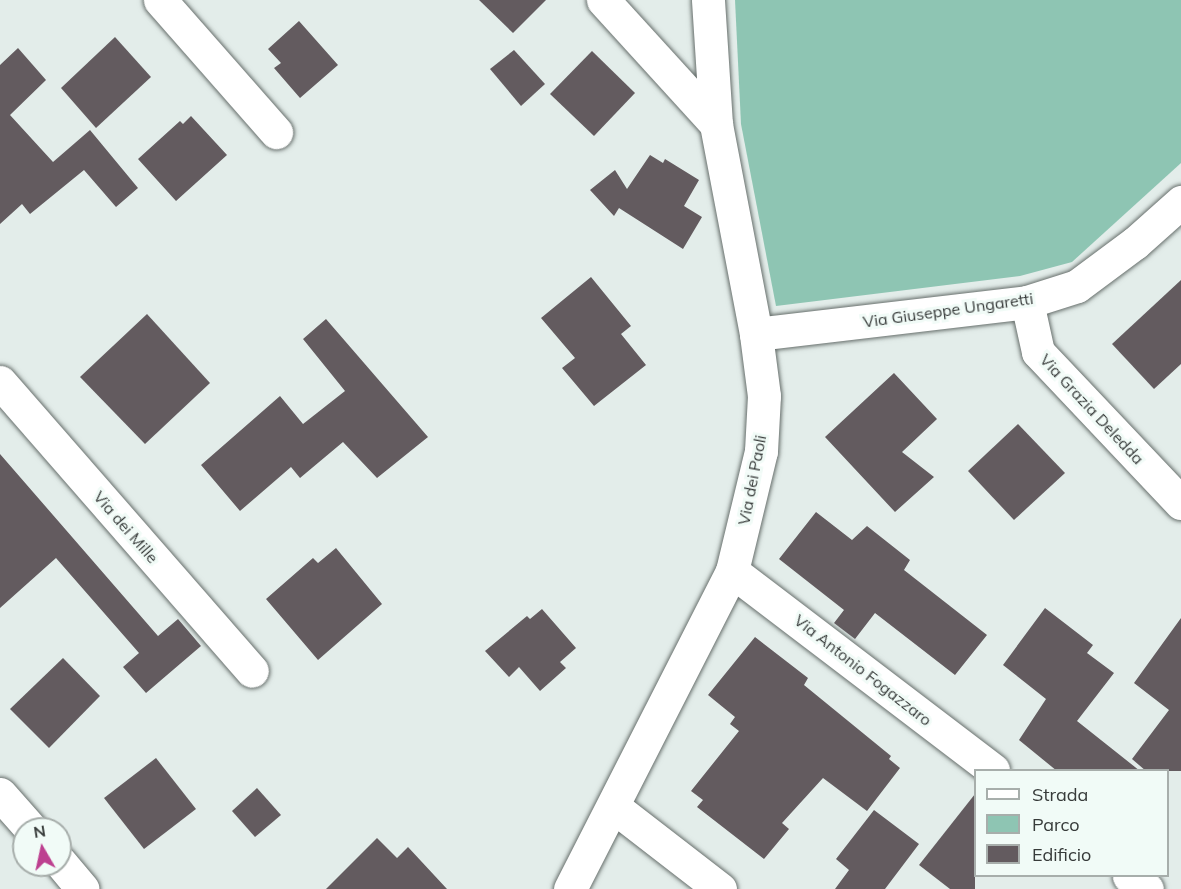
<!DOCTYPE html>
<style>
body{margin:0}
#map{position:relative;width:1181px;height:889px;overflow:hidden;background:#e3edea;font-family:Mulish,sans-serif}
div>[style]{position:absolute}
.green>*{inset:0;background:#8ec5b3}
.building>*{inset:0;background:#635b5f}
.roads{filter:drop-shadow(0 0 2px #676f6c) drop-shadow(0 0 2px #676f6c)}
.minor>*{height:33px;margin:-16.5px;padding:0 16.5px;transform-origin:16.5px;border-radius:16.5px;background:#fff}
span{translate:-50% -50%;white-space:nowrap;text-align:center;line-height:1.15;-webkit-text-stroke:6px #f1fbf7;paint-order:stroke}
.street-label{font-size:16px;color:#373b3a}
.legend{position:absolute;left:974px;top:769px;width:195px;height:108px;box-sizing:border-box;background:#f1fbf7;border:2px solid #a7aeab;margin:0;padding:8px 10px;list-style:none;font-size:18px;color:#373b3a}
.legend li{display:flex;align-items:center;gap:12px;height:30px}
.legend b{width:30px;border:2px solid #a7aeab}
.north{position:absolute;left:12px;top:817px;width:60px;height:60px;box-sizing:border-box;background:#f1fbf7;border:2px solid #a7aeab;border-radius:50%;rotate:351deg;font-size:16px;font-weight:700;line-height:24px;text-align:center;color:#373b3a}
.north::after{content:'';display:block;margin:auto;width:21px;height:27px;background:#bd4090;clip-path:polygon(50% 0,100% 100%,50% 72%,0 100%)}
</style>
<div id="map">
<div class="green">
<i style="clip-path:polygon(735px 0,1181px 0,1181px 163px,1072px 262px,1020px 276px,776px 306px,741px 124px)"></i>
</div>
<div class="building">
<i style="clip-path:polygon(479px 0,546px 0,513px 33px)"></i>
<i style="clip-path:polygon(299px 21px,338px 65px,300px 98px,274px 68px,281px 63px,268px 49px)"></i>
<i style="clip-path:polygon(115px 37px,151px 77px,96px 128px,61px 88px)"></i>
<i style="clip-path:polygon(18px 48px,46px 80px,10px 115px,53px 162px,90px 130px,138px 188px,116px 207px,84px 170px,30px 214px,22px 204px,0 224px,0 65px)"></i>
<i style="clip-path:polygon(514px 50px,545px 84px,521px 106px,490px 69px)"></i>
<i style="clip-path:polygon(592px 51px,635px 93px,594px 136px,550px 94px)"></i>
<i style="clip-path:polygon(191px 116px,227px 155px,176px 201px,138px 159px,180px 121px,183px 124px)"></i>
<i style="clip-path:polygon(650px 155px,663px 163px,665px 159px,699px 180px,684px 206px,702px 217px,683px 249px,619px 208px,614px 216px,590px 190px,615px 170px,627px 189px)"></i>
<i style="clip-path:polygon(591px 277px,631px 326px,621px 334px,646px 365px,594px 406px,562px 368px,575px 358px,541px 318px)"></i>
<i style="clip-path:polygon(1181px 280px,1181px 364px,1154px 389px,1112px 344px)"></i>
<i style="clip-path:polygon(147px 314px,210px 383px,145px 444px,80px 377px)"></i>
<i style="clip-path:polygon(326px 319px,428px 437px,377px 478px,343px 442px,300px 478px,291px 467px,240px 511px,201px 465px,280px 396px,303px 424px,345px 391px,303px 339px)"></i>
<i style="clip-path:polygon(894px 373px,937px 419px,902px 452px,934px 477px,895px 512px,825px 437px)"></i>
<i style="clip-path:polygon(1018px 424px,1065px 473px,1014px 520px,968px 471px)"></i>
<i style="clip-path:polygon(0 454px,158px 636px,178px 619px,201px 646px,146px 693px,123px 667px,139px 653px,56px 558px,0 608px)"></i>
<i style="clip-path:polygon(816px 512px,852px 540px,867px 526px,910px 560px,904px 570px,987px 635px,955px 675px,875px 613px,855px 639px,834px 623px,844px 610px,779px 559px)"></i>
<i style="clip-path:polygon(336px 548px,382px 604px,318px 660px,266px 599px,313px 558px,318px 563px)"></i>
<i style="clip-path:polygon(1045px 608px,1093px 645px,1087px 653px,1114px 673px,1077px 721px,1140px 771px,1057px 771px,1019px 740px,1046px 699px,1003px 665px)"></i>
<i style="clip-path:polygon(542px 609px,576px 648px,560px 662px,566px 668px,540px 691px,519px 667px,509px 677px,485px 651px,527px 616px,530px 619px)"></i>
<i style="clip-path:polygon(1181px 618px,1181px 771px,1146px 771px,1132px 759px,1169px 710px,1134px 683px)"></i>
<i style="clip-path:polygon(755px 637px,808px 678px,804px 685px,891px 756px,889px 759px,900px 768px,867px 811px,823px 778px,782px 823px,789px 829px,764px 859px,697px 807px,703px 800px,691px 791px,739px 731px,730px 724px,735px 717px,708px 695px)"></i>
<i style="clip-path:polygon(63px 658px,100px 696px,49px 748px,10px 709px)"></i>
<i style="clip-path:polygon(156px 758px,196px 809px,144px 849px,104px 798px)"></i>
<i style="clip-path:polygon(257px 788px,281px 815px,255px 837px,232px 811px)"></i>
<i style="clip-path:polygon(975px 794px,975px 889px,950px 889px,919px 865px)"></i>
<i style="clip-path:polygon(874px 810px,919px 844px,885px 889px,835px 889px,849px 870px,836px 859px)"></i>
<i style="clip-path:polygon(377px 838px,397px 858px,408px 847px,447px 889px,326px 889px)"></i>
</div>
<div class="roads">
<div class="minor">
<i style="left:160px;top:0;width:176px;rotate:48.7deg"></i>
<i style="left:603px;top:0;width:168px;rotate:47.7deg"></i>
<i style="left:1027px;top:302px;width:51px;rotate:77.6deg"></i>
<i style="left:1038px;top:352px;width:208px;rotate:46.6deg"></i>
<i style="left:756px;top:334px;width:273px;rotate:-6.7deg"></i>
<i style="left:1027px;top:302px;width:52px;rotate:-17.7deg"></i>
<i style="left:1077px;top:286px;width:72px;rotate:-36.6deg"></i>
<i style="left:1135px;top:243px;width:62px;rotate:-41.7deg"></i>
<i style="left:0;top:382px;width:383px;rotate:48.9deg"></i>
<i style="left:732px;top:571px;width:328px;rotate:37.3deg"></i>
<i style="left:0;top:794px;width:47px;rotate:48.5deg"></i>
<i style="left:614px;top:807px;width:134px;rotate:37.7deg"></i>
<i style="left:60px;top:862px;width:35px;rotate:50deg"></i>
<i style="left:1129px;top:876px;width:22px;rotate:36deg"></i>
<i style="left:570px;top:889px;width:357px;rotate:-63deg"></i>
<i style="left:732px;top:571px;width:123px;rotate:-76.4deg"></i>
<i style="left:761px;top:451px;width:55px;rotate:-86.9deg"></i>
<i style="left:764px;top:396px;width:63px;rotate:-97.4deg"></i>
<i style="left:756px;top:334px;width:214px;rotate:-100.8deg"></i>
<i style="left:716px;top:124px;width:124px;rotate:-93.7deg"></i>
</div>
</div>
<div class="street-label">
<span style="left:948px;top:310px;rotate:-8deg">Via Giuseppe Ungaretti</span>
<span style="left:1092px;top:409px;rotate:47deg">Via Grazia Deledda</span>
<span style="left:752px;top:480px;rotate:-79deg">Via dei Paoli</span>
<span style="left:126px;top:527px;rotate:49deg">Via dei Mille</span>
<span style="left:863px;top:670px;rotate:38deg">Via Antonio Fogazzaro</span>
</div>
<ul class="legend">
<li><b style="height:8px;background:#fff"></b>Strada</li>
<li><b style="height:16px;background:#8ec5b3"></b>Parco</li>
<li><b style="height:16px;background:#635b5f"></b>Edificio</li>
</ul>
<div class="north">N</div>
</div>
